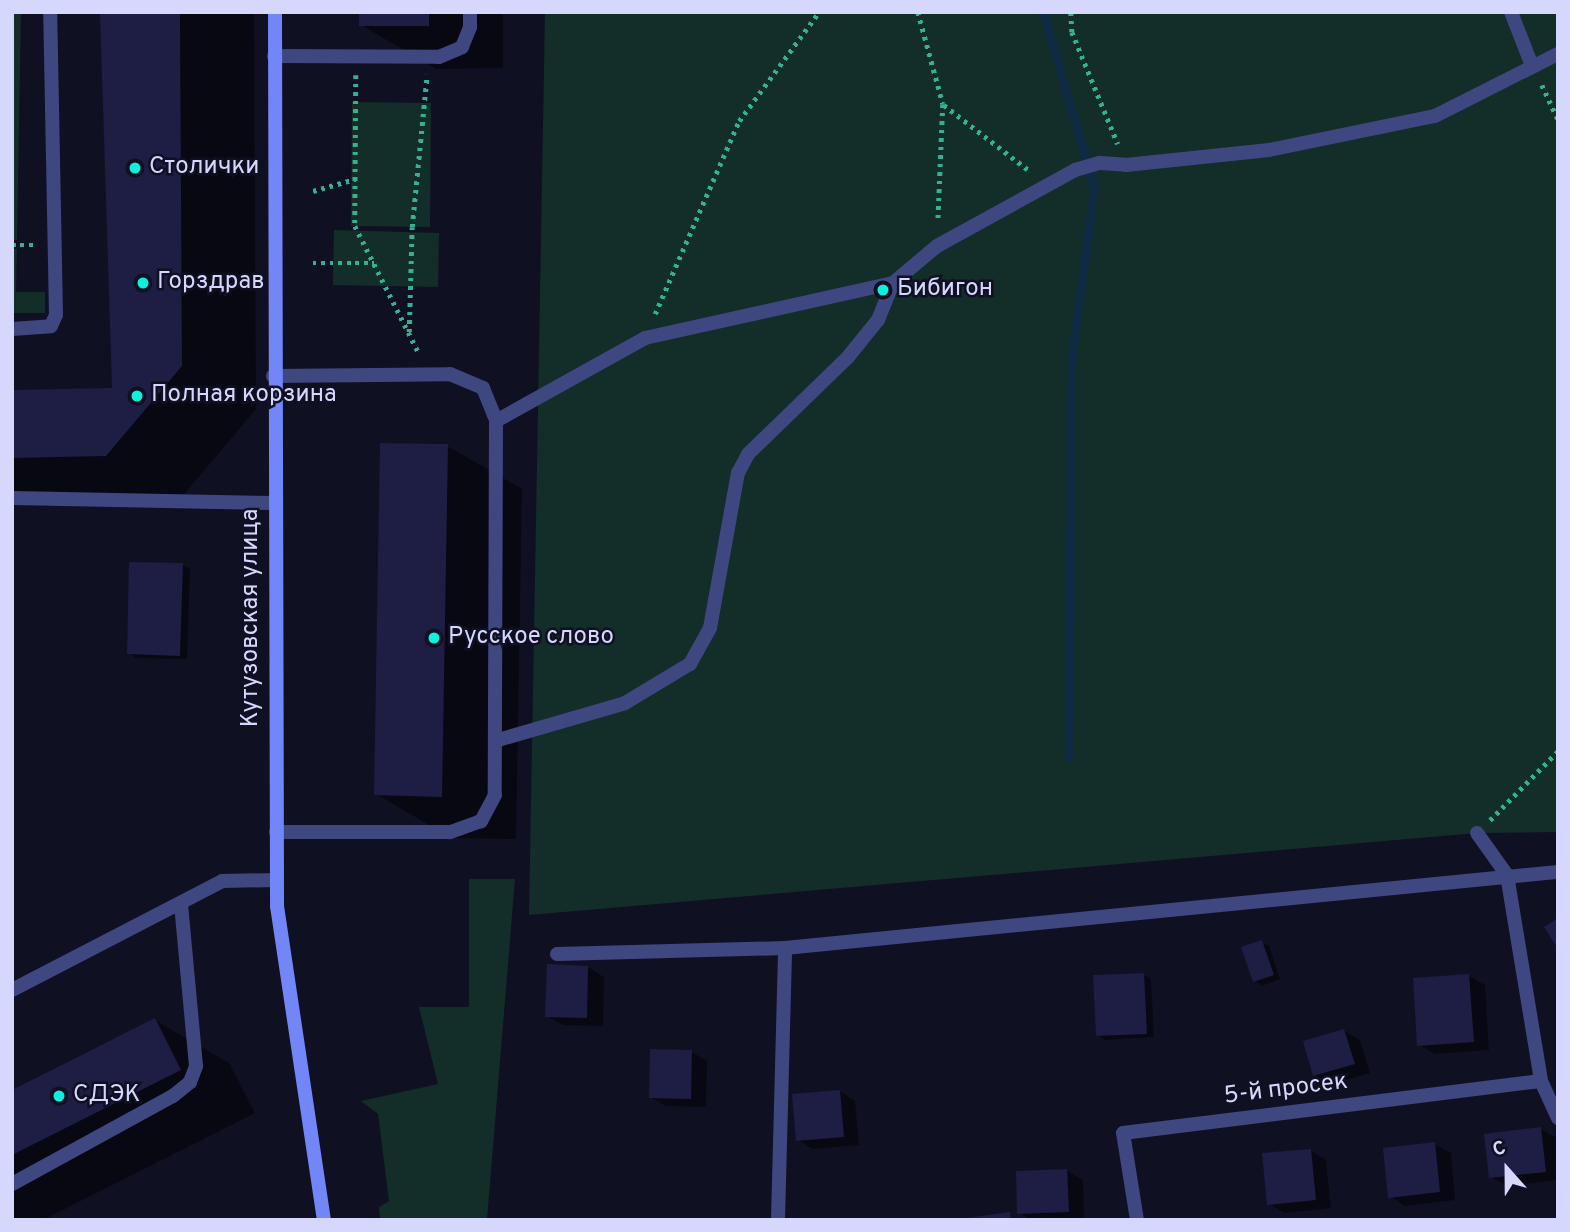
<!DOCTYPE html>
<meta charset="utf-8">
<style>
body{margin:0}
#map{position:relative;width:1570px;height:1232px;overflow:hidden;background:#101023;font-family:Overpass,sans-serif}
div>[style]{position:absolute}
.green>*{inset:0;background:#132d28}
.shadow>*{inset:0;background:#0007}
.stream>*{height:9px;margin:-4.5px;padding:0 4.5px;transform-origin:4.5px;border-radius:4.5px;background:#0f2b43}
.building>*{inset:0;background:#1e1d43}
.path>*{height:4.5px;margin-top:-2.25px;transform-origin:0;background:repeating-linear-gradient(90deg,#36af93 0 3.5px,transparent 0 8.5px)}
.lane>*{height:14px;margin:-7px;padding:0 7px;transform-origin:7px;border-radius:7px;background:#3e4780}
.street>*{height:14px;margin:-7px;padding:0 7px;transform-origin:7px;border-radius:7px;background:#3e4780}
.secondary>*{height:14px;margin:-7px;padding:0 7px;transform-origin:7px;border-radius:7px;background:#7286f7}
.dots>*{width:19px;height:19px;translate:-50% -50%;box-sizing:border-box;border:4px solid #101023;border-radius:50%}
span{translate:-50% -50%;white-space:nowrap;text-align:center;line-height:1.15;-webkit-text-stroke:5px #101023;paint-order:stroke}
.poi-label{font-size:24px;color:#d5d7fc}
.left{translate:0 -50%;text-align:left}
.street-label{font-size:24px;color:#d5d7fc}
.frame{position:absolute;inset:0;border:14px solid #d5d7fc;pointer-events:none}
.north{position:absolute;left:1472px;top:1134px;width:70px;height:70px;-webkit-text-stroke:5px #101023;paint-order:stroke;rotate:339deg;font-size:19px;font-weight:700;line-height:28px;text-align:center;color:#d5d7fc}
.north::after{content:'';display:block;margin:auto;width:24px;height:32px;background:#d5d7fc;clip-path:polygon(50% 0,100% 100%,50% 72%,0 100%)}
</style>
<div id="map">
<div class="green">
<i style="clip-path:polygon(12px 12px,21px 12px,17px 240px,12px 240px)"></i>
<i style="clip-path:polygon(545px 12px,1558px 12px,1558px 832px,1477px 833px,529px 915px)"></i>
<i style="clip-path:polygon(352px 102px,431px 103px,430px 227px,351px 226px)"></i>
<i style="clip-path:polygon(334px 230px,439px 233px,438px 287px,333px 285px)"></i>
<i style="clip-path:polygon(12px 249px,17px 249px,16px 292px,45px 292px,45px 313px,12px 313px)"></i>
<i style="clip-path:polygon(469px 879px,515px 879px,487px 1220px,380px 1220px,379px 1207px,389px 1201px,378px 1114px,361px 1101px,438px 1084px,419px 1007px,469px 1007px)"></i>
</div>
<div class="shadow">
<i style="clip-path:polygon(101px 12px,254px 12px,256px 409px,181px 498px,12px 501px,12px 391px,114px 390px)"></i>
<i style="clip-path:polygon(361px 12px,503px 12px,503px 68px,436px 69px,361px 25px)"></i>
<i style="clip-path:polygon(447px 446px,522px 489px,516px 839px,451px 838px,376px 794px)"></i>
<i style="clip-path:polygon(182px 565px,190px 569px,187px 659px,136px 658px,129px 653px)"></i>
<i style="clip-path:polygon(1261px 942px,1269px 946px,1280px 979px,1262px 986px,1255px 981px)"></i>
<i style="clip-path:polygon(588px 967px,604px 977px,603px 1026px,563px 1025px,547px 1016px)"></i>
<i style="clip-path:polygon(1143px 974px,1151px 979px,1154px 1037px,1105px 1040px,1098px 1035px)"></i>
<i style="clip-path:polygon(1469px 976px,1485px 985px,1489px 1050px,1435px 1054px,1419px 1045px)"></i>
<i style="clip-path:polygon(155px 1020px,229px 1063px,255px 1113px,43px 1220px,12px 1220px,12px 1092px)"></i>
<i style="clip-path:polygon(1344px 1031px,1360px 1040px,1370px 1073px,1331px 1084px,1315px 1075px)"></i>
<i style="clip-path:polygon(692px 1052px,707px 1061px,706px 1107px,666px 1106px,650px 1097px)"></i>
<i style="clip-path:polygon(840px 1091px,855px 1101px,859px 1145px,813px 1149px,798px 1140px)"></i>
<i style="clip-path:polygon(1541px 1129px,1557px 1138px,1558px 1180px,1507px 1186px,1491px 1177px)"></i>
<i style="clip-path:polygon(1435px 1144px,1451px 1153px,1455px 1200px,1405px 1206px,1390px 1196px)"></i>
<i style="clip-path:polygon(1310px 1150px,1326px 1160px,1331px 1208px,1285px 1213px,1269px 1204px)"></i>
<i style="clip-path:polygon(1067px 1171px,1083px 1180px,1084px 1220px,1031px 1220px,1019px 1213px)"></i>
</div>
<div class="stream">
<i style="left:1043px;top:12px;width:183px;rotate:73.8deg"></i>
<i style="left:1094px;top:188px;width:174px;rotate:97.6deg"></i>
<i style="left:1071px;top:360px;width:398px;rotate:90.3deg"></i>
</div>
<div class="building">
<i style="clip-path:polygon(100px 12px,180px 12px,182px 366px,106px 456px,12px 458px,12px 390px,112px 388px)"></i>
<i style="clip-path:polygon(359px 12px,429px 12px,429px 26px,359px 26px)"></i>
<i style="clip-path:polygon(380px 443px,448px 444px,442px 797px,374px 795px)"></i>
<i style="clip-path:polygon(129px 562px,183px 563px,180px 656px,127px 654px)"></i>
<i style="clip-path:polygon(1558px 918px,1558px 949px,1544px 927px)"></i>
<i style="clip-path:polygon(1262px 940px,1274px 975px,1253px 982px,1241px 947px)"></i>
<i style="clip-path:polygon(547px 964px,588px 966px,587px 1018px,545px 1017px)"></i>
<i style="clip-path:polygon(1144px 973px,1147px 1034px,1096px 1036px,1093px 975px)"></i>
<i style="clip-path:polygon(1469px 974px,1474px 1042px,1417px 1046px,1413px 978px)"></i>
<i style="clip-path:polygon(155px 1018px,181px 1070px,12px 1155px,12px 1090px)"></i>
<i style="clip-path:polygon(1344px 1029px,1355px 1064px,1313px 1076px,1303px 1041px)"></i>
<i style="clip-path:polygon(650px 1049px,692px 1050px,691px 1099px,649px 1098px)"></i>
<i style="clip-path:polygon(840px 1090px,844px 1137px,796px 1141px,792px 1094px)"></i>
<i style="clip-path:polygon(1541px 1127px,1546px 1172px,1489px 1178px,1484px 1134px)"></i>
<i style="clip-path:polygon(1435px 1142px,1440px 1192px,1388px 1198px,1383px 1148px)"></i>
<i style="clip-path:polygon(1311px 1149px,1316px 1200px,1267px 1205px,1262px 1153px)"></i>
<i style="clip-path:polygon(1067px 1169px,1069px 1212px,1017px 1214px,1016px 1171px)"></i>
<i style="clip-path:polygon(1010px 1212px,1011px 1220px,966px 1220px,966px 1218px)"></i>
</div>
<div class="path">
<i style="left:918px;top:12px;width:95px;rotate:74.8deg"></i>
<i style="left:943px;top:104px;width:117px;rotate:92.4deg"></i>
<i style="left:1071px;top:12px;width:20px;rotate:87deg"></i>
<i style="left:1072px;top:32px;width:121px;rotate:67.7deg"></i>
<i style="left:356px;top:75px;width:151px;rotate:90.4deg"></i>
<i style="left:355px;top:226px;width:144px;rotate:63.3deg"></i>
<i style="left:1542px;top:85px;width:38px;rotate:65deg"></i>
<i style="left:944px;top:105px;width:110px;rotate:37.6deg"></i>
<i style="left:313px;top:191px;width:44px;rotate:-15.9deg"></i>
<i style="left:12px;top:245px;width:24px"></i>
<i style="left:313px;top:263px;width:61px"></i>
<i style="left:655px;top:314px;width:210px;rotate:-66.5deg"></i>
<i style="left:739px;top:121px;width:135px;rotate:-53.7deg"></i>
<i style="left:409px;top:332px;width:105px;rotate:-88.4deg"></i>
<i style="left:412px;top:227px;width:153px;rotate:-84.4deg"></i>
<i style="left:1490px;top:820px;width:97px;rotate:-45.4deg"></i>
</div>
<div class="lane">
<i style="left:1511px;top:12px;width:58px;rotate:68.7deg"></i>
<i style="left:274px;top:56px;width:165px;rotate:0.3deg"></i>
<i style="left:439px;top:57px;width:25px;rotate:-23deg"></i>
<i style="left:462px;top:47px;width:22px;rotate:-68deg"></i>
<i style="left:470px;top:27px;width:15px;rotate:-90deg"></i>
<i style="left:12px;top:329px;width:39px;rotate:-4deg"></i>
<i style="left:51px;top:326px;width:12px;rotate:-66deg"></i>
<i style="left:56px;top:315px;width:303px;rotate:-91.1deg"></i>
<i style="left:273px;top:376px;width:177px;rotate:-0.6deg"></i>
<i style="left:450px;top:374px;width:36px;rotate:23deg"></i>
<i style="left:483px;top:388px;width:35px;rotate:68deg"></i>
<i style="left:496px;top:421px;width:374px;rotate:90.2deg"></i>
<i style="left:495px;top:795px;width:30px;rotate:118deg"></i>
<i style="left:481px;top:821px;width:33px;rotate:160deg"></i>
<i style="left:450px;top:832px;width:174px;rotate:180deg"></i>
<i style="left:496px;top:421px;width:171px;rotate:-29.1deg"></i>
<i style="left:645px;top:338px;width:254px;rotate:-12.5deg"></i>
<i style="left:893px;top:283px;width:57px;rotate:-40.1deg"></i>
<i style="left:937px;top:246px;width:158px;rotate:-28.8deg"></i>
<i style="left:1075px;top:170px;width:26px;rotate:-16deg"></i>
<i style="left:1100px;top:163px;width:26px;rotate:4deg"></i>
<i style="left:1126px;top:165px;width:144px;rotate:-6deg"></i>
<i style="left:1269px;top:150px;width:169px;rotate:-11.6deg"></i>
<i style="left:1435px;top:116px;width:138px;rotate:-26.8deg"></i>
<i style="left:12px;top:498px;width:262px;rotate:1.1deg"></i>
<i style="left:498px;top:740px;width:132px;rotate:-16.2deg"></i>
<i style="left:625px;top:703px;width:76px;rotate:-31deg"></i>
<i style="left:690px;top:664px;width:41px;rotate:-60.9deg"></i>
<i style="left:710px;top:628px;width:158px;rotate:-79.8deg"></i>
<i style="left:738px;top:473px;width:21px;rotate:-62deg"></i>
<i style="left:748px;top:454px;width:139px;rotate:-44.1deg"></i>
<i style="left:848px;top:357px;width:48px;rotate:-51deg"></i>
<i style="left:878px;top:320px;width:40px;rotate:-68deg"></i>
<i style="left:12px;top:990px;width:237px;rotate:-27.4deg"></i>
<i style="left:222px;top:881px;width:54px;rotate:-1.1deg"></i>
<i style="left:12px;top:1184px;width:183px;rotate:-28.7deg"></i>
<i style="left:173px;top:1096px;width:22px;rotate:-39deg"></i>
<i style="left:190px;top:1082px;width:17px;rotate:-69deg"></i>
<i style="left:196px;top:1066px;width:163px;rotate:-95.3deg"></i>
</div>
<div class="street">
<i style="left:1477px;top:833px;width:52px;rotate:54.5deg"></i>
<i style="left:1507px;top:875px;width:209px;rotate:80.6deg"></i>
<i style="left:1541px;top:1081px;width:41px;rotate:65.3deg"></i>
<i style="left:557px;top:954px;width:228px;rotate:-1.5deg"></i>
<i style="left:785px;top:948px;width:777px;rotate:-5.62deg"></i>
<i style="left:778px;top:1220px;width:272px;rotate:-88.5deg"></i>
<i style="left:1137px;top:1220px;width:88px;rotate:-99.1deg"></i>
<i style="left:1123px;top:1133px;width:421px;rotate:-7.1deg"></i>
</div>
<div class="secondary">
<i style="left:275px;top:12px;width:894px;rotate:89.87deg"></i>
<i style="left:277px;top:906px;width:317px;rotate:81.5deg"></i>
</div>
<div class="dots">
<i style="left:135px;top:168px;background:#0eefde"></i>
<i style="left:143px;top:283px;background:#0eefde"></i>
<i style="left:883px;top:290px;background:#0eefde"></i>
<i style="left:137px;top:396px;background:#0eefde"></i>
<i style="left:434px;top:638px;background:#0eefde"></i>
<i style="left:59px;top:1096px;background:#0eefde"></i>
</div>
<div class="poi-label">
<span class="left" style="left:149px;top:168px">Столички</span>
<span class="left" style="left:157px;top:283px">Горздрав</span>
<span class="left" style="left:897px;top:290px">Бибигон</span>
<span class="left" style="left:151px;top:396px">Полная корзина</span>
<span class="left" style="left:448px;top:638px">Русское слово</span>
<span class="left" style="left:73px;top:1096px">СДЭК</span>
</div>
<div class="street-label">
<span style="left:252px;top:618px;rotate:-90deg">Кутузовская улица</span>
<span style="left:1286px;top:1090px;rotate:-7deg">5-й просек</span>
</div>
<div class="frame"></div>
<div class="north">С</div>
</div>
